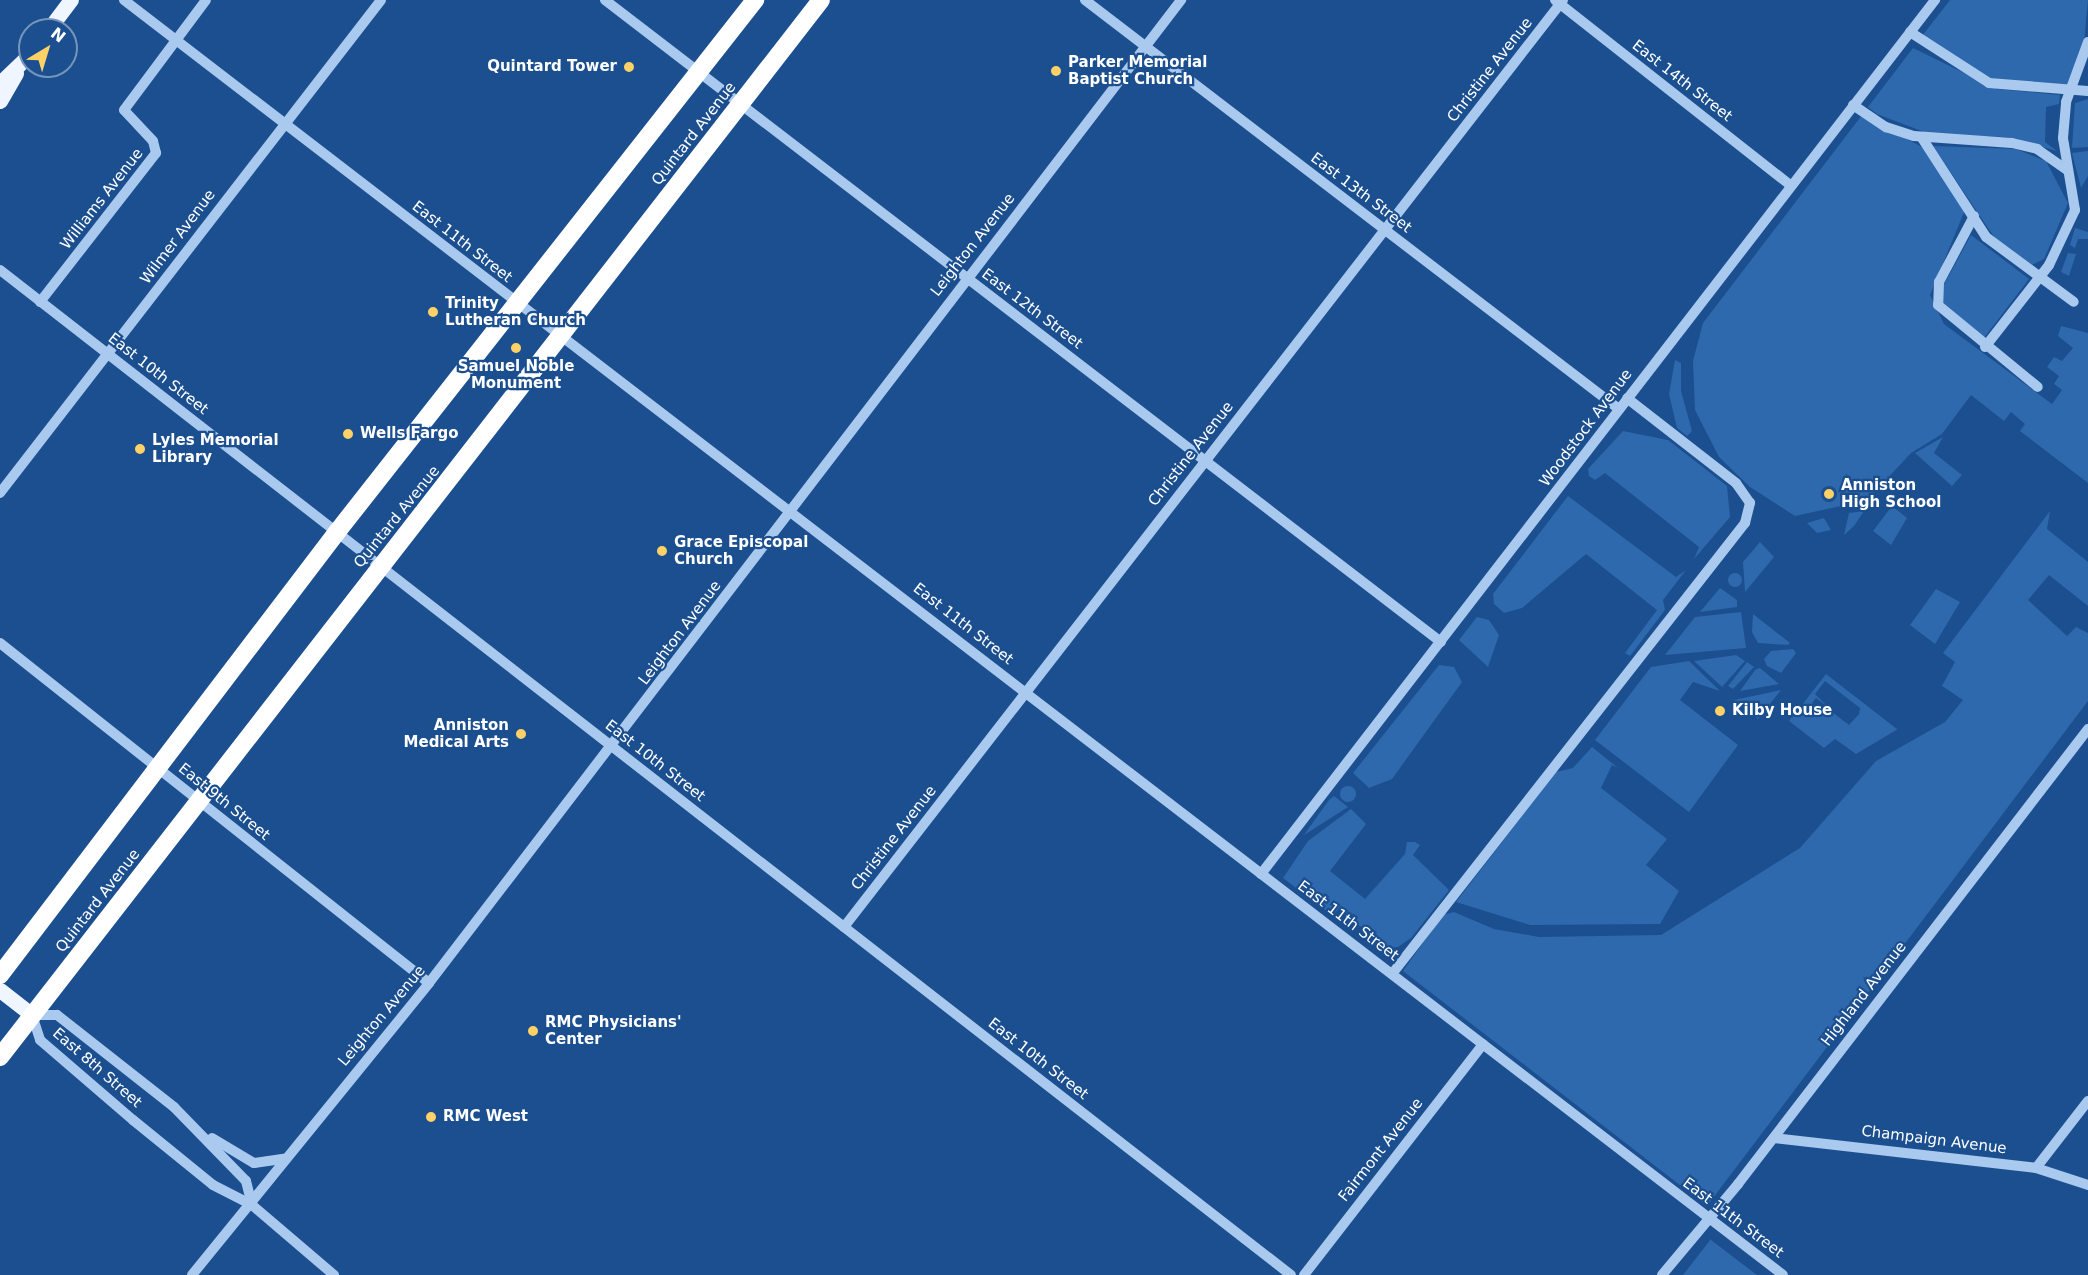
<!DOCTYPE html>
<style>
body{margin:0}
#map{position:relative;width:2088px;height:1275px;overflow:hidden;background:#1b4f8f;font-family:"DejaVu Sans",sans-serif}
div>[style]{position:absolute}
.green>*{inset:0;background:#2e69ad}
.round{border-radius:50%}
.minor>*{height:10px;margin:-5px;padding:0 5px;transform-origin:5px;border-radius:5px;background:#a9c9ee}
.major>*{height:15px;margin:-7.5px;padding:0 7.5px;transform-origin:7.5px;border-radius:7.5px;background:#f0f6ff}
.highway>*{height:18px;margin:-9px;padding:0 9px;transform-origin:9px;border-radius:9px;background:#fff}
.dots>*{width:16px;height:16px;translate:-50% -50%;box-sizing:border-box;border:3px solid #1b4f8f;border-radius:50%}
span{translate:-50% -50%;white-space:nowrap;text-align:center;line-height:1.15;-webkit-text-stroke:4.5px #1b4f8f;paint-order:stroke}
.poi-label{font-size:15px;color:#fff;font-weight:700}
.left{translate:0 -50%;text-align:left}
.right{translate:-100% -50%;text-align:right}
.street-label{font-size:15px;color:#fff}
.north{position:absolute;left:18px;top:18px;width:60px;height:60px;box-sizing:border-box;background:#1b4f8f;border:2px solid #7695bc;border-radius:50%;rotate:38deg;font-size:16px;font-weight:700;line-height:24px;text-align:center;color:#fff}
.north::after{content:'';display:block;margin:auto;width:21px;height:27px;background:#ffd166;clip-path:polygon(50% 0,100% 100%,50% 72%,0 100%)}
</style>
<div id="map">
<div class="green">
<i style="clip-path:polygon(1950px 0,2088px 0,2084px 43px,2067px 85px,1991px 79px,1922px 36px)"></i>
<i style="clip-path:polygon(1913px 48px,1997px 89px,2060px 95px,2059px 104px,2046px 107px,2045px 142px,2057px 151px,2007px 137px,1932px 135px,1877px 114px,1868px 107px)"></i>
<i style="clip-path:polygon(2088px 99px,2088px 147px,2072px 148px,2075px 103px)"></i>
<i style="clip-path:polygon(1862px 115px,1922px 147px,1965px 210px,1930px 295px,1944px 324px,2052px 404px,2062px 390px,2054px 384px,2059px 376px,2047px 367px,2054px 357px,2062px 361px,2073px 348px,2058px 336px,2061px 326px,2088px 333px,2088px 483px,2020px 431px,2025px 424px,2011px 412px,2004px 421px,1971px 395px,1942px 434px,1911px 453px,1872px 495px,1841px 506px,1795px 516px,1750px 487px,1719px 457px,1695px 410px,1693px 361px,1703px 323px)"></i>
<i style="clip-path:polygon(1933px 146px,2016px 149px,2046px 161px,2068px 203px,2044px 259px,2032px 265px,1996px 240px)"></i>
<i style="clip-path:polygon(2088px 151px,2088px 176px,2081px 188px,2072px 153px)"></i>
<i style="clip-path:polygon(2075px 228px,2088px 232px,2088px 239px,2078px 239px,2075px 248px,2070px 245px)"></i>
<i style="clip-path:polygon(1971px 235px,2029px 279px,1984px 338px,1942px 302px,1941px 290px)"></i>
<i style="clip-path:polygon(2068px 253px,2076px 254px,2069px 276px,2061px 272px)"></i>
<i style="clip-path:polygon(1675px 360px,1681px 363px,1681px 391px,1692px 431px,1687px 436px,1677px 428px,1669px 394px)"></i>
<i style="clip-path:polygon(1623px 431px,1668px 440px,1727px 486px,1730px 517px,1694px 559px,1699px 547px,1605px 473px,1595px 480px,1589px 476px,1588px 469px)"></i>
<i style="clip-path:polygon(1943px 437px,1934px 453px,1962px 475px,1952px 486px,1915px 453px)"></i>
<i style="clip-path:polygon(1568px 496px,1676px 577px,1686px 570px,1663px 600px,1665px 610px,1630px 656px,1625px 653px,1657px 610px,1586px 554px,1522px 608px,1504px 613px,1494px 604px,1493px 594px)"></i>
<i style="clip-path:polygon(1892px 506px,1907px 518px,1891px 545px,1873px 531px)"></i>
<i style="clip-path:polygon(1864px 511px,1854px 526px,1844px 535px,1849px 513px)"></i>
<i style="clip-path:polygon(2050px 511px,2047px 529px,2088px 562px,2088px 606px,2049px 575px,2028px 600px,2067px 636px,2076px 627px,2088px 633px,2088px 701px,1707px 1206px,1403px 971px,1443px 915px,1454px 912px,1494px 929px,1539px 937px,1661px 935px,1800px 848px,1876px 761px,1945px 722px,1963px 700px,1942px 686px,1955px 662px,1943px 653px)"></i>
<i style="clip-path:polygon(1824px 518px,1831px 530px,1817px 533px,1807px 523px)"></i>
<i style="clip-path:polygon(1760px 542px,1774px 557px,1745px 592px,1743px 562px)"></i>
<i class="round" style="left:1728px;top:573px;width:14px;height:14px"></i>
<i style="clip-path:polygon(1720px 588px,1737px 600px,1737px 607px,1700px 612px)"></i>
<i style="clip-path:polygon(1936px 589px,1960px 602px,1935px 644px,1910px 625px)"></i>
<i style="clip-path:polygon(1741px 612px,1746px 648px,1665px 655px,1695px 617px)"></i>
<i style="clip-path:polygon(1753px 614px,1790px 643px,1788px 645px,1758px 643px,1752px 632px)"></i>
<i style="clip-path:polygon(1477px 617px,1489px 620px,1499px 635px,1488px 667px,1459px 640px)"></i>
<i style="clip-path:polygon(1793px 649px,1796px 653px,1781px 673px,1767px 666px,1764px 659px,1771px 651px)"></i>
<i style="clip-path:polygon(1736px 655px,1745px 661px,1722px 687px,1694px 661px)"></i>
<i style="clip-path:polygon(1689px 661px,1720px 691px,1693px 682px,1680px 700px,1738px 745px,1689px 812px,1595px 740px,1651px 667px)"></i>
<i style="clip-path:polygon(1747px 662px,1754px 667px,1733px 689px,1728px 686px)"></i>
<i style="clip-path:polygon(1439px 665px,1454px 667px,1462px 682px,1392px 779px,1369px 788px,1353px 773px)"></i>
<i style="clip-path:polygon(1760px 668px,1779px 684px,1740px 691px,1755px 670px)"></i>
<i style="clip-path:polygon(1826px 674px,1897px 729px,1898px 729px,1856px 754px,1835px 739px,1824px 748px,1789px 721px,1793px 715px,1832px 712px,1849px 725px,1859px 714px,1860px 708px,1825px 681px,1815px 694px,1829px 708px,1816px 698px,1812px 703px,1821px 710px,1795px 714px)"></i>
<i style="clip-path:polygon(1781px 690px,1758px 719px,1734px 700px)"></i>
<i style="clip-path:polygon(1592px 747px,1618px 768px,1612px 765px,1601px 788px,1667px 839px,1646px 865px,1679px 891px,1660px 924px,1530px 925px,1456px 902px,1556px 772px,1573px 768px)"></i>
<i class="round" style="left:1340px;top:786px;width:16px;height:16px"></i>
<i style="clip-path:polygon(1334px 796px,1348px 807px,1304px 835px,1329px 800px)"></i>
<i style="clip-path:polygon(1351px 809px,1366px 824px,1330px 871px,1365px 899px,1405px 854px,1407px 842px,1415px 842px,1420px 845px,1413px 855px,1449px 890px,1411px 938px,1398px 947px,1390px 948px,1338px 910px,1332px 915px,1283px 878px,1308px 841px)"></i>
<i style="clip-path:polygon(1711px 1239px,1711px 1240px,1757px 1275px,1683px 1275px)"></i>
</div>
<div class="minor">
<i style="left:124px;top:0;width:2092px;rotate:37.54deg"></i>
<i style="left:605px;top:0;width:1054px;rotate:37.52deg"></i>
<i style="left:1085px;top:0;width:673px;rotate:37.45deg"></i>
<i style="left:1555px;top:0;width:299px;rotate:38.2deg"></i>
<i style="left:1910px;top:32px;width:94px;rotate:32.8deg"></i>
<i style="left:1989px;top:83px;width:99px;rotate:4.6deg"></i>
<i style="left:1853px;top:105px;width:40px;rotate:34deg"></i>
<i style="left:1886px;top:127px;width:29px;rotate:18deg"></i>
<i style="left:1914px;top:136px;width:98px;rotate:4.1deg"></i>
<i style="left:2012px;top:143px;width:26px;rotate:13deg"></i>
<i style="left:2037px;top:149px;width:37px;rotate:35deg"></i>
<i style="left:1922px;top:138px;width:118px;rotate:57.1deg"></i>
<i style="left:1986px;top:237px;width:109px;rotate:36.5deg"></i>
<i style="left:1974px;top:216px;width:75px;rotate:117.9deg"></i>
<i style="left:1939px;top:282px;width:23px;rotate:92deg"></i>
<i style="left:1938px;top:305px;width:129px;rotate:39.4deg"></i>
<i style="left:0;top:270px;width:1636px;rotate:37.9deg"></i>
<i style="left:40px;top:302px;width:189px;rotate:-52.1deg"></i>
<i style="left:156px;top:153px;width:12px;rotate:-104deg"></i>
<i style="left:153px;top:141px;width:42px;rotate:-133.1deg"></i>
<i style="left:124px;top:110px;width:137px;rotate:-53.3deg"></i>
<i style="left:1985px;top:347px;width:104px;rotate:-52deg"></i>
<i style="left:2049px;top:265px;width:61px;rotate:-64.7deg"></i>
<i style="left:2075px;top:210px;width:73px;rotate:-99.5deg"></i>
<i style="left:2063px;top:138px;width:36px;rotate:-85deg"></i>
<i style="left:2066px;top:102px;width:64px;rotate:-69.9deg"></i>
<i style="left:0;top:493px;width:623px;rotate:-52.3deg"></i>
<i style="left:0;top:643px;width:547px;rotate:38.4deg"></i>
<i style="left:1261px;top:874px;width:1104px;rotate:-52.36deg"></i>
<i style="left:844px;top:927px;width:1173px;rotate:-52.2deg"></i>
<i style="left:1392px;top:974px;width:573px;rotate:-51.95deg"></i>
<i style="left:1745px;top:523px;width:21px;rotate:-76deg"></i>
<i style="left:1750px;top:503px;width:24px;rotate:-125deg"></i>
<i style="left:1736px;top:483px;width:138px;rotate:-142.1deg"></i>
<i style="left:212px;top:1138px;width:49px;rotate:30.8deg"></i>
<i style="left:254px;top:1163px;width:30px;rotate:-8deg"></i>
<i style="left:1774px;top:1138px;width:264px;rotate:6.5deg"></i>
<i style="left:2036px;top:1168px;width:55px;rotate:18.1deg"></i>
<i style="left:2036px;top:1168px;width:85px;rotate:-52.2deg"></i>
<i style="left:252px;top:1205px;width:25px;rotate:-104deg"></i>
<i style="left:246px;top:1181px;width:103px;rotate:-134.2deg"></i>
<i style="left:174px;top:1107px;width:149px;rotate:-141.8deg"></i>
<i style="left:57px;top:1015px;width:25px;rotate:180deg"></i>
<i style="left:32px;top:1015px;width:26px;rotate:72deg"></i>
<i style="left:40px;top:1040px;width:123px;rotate:40.7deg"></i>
<i style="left:133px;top:1120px;width:103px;rotate:39.1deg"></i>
<i style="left:213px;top:1185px;width:44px;rotate:27.1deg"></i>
<i style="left:252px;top:1205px;width:108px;rotate:40.5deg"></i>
<i style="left:192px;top:1275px;width:376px;rotate:-50.9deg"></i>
<i style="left:429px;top:983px;width:1238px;rotate:-52.58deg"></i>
<i style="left:1304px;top:1275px;width:292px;rotate:-52.2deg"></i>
<i style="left:1662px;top:1275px;width:119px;rotate:-50.1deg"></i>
<i style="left:1738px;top:1184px;width:574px;rotate:-52.43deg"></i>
</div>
<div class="major">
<i style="left:48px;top:30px;width:38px;rotate:-53deg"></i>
<i style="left:0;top:83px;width:42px;rotate:-44deg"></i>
<i style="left:0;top:101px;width:32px;rotate:-60deg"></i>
<i style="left:0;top:990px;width:41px;rotate:38deg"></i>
</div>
<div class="highway">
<i style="left:0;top:975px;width:557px;rotate:-52.74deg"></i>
<i style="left:337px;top:532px;width:677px;rotate:-51.84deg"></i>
<i style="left:0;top:1057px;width:1338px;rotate:-52.16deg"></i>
</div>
<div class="dots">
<i style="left:629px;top:67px;background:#ffd166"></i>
<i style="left:1056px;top:71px;background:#ffd166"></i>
<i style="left:433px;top:312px;background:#ffd166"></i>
<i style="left:516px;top:348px;background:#ffd166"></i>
<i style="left:348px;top:434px;background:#ffd166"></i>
<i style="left:140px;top:449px;background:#ffd166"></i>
<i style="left:1829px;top:494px;background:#ffd166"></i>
<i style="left:662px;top:551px;background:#ffd166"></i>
<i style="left:1720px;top:711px;background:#ffd166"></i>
<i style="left:521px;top:734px;background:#ffd166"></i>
<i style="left:533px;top:1031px;background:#ffd166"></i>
<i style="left:431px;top:1117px;background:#ffd166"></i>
</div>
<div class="poi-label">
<span class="left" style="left:1068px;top:71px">Parker Memorial<br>Baptist Church</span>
<span class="right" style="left:617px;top:67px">Quintard Tower</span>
<span class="left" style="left:445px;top:312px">Trinity<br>Lutheran Church</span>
<span style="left:516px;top:375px">Samuel Noble<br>Monument</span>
<span class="left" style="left:360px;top:434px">Wells Fargo</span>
<span class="left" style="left:152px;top:449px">Lyles Memorial<br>Library</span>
<span class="left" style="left:1841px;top:494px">Anniston<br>High School</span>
<span class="left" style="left:674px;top:551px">Grace Episcopal<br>Church</span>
<span class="left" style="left:1732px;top:711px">Kilby House</span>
<span class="right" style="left:509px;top:734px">Anniston<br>Medical Arts</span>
<span class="left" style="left:545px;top:1031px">RMC Physicians'<br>Center</span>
<span class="left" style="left:443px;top:1117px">RMC West</span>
</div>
<div class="street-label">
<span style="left:1490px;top:70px;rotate:-52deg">Christine Avenue</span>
<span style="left:1682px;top:81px;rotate:38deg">East 14th Street</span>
<span style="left:694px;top:134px;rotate:-52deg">Quintard Avenue</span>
<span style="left:1361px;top:193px;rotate:37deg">East 13th Street</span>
<span style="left:102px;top:199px;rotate:-52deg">Williams Avenue</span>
<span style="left:178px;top:237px;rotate:-53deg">Wilmer Avenue</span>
<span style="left:462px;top:242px;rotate:38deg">East 11th Street</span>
<span style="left:973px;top:245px;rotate:-52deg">Leighton Avenue</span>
<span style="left:1032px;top:309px;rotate:37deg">East 12th Street</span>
<span style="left:158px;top:374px;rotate:38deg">East 10th Street</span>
<span style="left:1586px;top:428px;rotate:-53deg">Woodstock Avenue</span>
<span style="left:1191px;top:454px;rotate:-52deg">Christine Avenue</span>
<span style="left:397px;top:517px;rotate:-51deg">Quintard Avenue</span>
<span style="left:963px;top:624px;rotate:38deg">East 11th Street</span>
<span style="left:680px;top:633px;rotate:-53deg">Leighton Avenue</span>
<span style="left:655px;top:761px;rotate:38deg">East 10th Street</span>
<span style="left:224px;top:802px;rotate:39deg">East 9th Street</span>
<span style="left:894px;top:838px;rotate:-52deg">Christine Avenue</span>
<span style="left:98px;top:901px;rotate:-52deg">Quintard Avenue</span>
<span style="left:1348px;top:921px;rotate:37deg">East 11th Street</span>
<span style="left:1864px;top:994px;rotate:-52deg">Highland Avenue</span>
<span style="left:382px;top:1016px;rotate:-50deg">Leighton Avenue</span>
<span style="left:1038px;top:1059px;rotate:38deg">East 10th Street</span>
<span style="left:97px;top:1068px;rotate:41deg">East 8th Street</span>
<span style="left:1934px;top:1140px;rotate:7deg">Champaign Avenue</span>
<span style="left:1381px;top:1150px;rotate:-52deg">Fairmont Avenue</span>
<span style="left:1733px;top:1218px;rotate:37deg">East 11th Street</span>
</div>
<div class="north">N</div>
</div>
